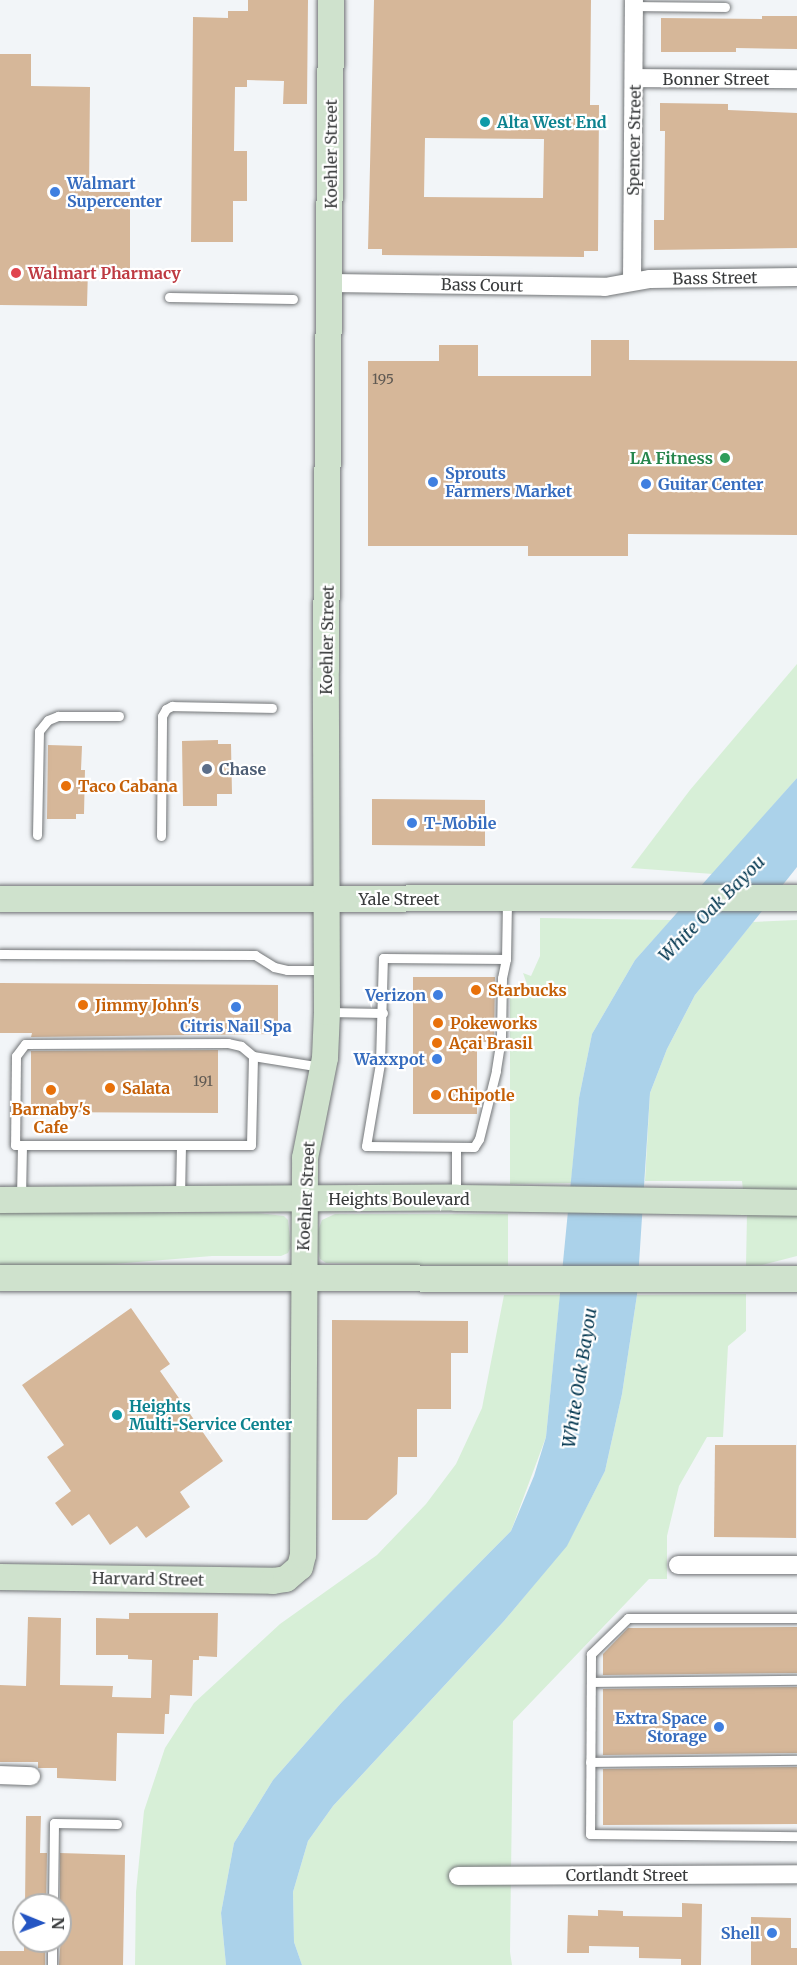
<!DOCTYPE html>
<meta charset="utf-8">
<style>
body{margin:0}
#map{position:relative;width:797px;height:1965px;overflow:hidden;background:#f2f5f8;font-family:Merriweather,serif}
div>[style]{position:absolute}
.green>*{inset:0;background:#d7efd7}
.water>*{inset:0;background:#abd2ea}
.building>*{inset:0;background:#d6b799}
.roads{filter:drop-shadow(0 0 2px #727577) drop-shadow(0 0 2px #727577)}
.lane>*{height:9px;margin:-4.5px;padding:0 4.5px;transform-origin:4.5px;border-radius:4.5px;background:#fff}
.street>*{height:18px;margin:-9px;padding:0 9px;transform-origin:9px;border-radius:9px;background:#fff}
.secondary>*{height:26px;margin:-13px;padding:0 13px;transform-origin:13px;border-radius:13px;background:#cfe2cd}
.dots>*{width:16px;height:16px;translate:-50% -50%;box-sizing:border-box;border:3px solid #fff;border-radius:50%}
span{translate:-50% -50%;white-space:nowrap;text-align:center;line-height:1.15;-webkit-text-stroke:4.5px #fff;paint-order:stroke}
.number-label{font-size:14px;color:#605a53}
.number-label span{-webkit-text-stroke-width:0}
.street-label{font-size:16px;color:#393b3c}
.culture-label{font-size:16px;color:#0d838f;font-weight:700}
.left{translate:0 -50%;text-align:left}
.shop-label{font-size:16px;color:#366cbe;font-weight:700}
.right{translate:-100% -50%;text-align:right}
.health-label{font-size:16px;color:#be3a42;font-weight:700}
.leisure-label{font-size:16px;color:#27864d;font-weight:700}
.service-label{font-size:16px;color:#4e5e75;font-weight:700}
.food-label{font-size:16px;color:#c56008;font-weight:700}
.water-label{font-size:18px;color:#01354e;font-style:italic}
.north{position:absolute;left:12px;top:1893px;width:60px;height:60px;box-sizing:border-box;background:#fff;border:2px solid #b0b1b1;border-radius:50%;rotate:91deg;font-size:16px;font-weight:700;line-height:24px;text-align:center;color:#393b3c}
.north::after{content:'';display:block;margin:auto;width:21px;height:27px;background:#2455c3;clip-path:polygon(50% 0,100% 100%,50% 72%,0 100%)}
</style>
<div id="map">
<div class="green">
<i style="clip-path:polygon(797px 664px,797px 778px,713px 874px,631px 868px,690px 790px)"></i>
<i style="clip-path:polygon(540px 918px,671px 920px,635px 960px,592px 1034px,579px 1098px,571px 1183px,510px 1184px,510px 994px,528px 987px,523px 973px,531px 976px,540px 956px)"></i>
<i style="clip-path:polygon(797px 920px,797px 1190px,743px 1190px,742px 1181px,645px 1181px,650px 1093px,667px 1049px,695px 995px,753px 922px)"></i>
<i style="clip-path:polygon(0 1213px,258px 1213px,284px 1216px,288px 1220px,291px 1246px,288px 1253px,281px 1256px,212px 1256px,89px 1266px,0 1265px)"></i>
<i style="clip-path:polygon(747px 1213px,797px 1214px,797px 1256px,762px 1265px,746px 1266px)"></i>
<i style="clip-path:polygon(335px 1214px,508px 1214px,508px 1267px,326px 1263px,320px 1259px,318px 1251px,318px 1231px,322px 1220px)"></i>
<i style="clip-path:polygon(746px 1294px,746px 1331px,728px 1346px,723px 1437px,707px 1437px,679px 1486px,667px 1536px,667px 1579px,649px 1579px,513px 1721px,510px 1952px,512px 1965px,302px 1965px,294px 1942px,293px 1892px,308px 1841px,333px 1806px,504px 1621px,567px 1545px,605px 1471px,622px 1394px,637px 1295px)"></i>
<i style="clip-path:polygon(504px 1295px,560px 1295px,546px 1437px,511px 1531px,342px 1702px,273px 1780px,234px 1843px,221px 1913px,226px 1965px,135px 1965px,136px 1892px,144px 1811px,165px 1748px,194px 1703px,280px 1624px,377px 1555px,426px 1504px,456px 1464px,482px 1408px)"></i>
</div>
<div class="water">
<i style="clip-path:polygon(797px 778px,797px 867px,695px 995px,667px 1049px,650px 1093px,637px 1295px,622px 1394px,605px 1471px,567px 1546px,504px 1621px,333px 1806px,308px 1841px,293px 1892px,294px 1942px,302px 1965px,226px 1965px,221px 1913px,234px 1843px,273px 1780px,342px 1702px,511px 1531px,534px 1476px,546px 1437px,579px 1098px,592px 1034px,635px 960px)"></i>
</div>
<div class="building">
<i style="clip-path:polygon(248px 0,308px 0,307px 104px,283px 104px,284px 81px,247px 80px,247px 87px,235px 87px,234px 151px,247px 151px,247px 201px,233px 201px,233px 242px,191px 242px,193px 17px,228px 18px,228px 11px,248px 11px)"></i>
<i style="clip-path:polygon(evenodd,374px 0,591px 0,590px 105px,599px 105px,598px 251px,584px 251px,584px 257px,382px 255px,382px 249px,368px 249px,374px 0,425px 138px,544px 139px,543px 198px,424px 197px,425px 138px)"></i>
<i style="clip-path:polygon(762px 16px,797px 16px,797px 49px,736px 48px,736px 52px,661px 52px,661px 18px,762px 19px)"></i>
<i style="clip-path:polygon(0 54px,31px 54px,31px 86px,90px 87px,89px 192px,130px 192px,130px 270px,88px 269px,87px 306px,0 305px)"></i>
<i style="clip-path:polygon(660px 103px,728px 104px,728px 110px,797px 113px,797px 248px,654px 250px,654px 220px,664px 220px,665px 131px,660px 131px)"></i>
<i style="clip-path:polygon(591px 340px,629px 340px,629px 360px,797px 361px,797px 535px,628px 534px,628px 556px,528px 556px,528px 546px,368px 546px,368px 361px,439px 361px,439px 345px,478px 345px,478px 376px,591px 376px)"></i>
<i style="clip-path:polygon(218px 740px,218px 744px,231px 744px,232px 794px,217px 794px,217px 806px,183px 806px,182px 741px)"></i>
<i style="clip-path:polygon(48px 745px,82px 746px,81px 770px,85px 770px,84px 814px,76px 814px,76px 819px,47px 819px)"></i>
<i style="clip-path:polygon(372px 799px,485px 800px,485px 846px,372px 845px)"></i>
<i style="clip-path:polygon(413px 977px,495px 977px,494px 1042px,477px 1042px,477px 1114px,413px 1114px)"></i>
<i style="clip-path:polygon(0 983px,278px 985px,278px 1034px,31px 1037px,32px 1033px,0 1033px)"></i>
<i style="clip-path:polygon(218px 1050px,218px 1113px,31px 1112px,31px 1051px)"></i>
<i style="clip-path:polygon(131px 1308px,170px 1364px,160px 1371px,223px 1461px,180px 1492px,190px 1507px,146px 1538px,137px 1526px,110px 1545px,89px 1514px,72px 1526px,55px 1503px,71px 1491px,47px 1457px,64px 1445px,22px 1385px)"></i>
<i style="clip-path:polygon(332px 1320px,468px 1321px,468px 1353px,451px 1353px,451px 1409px,417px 1409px,417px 1457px,398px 1457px,397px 1494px,367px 1520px,332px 1520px)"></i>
<i style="clip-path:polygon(715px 1445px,796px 1445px,796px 1538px,714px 1537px)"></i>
<i style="clip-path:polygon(129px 1613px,218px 1613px,217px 1657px,199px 1656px,199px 1660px,193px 1660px,192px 1696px,170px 1695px,169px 1714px,165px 1714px,164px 1734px,117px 1733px,116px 1781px,57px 1778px,57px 1768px,38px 1768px,38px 1762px,0 1762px,0 1685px,26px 1686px,28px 1617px,61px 1618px,60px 1685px,113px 1686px,112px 1697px,151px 1698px,152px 1660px,128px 1659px,128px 1655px,96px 1655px,96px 1618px,129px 1619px)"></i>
<i style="clip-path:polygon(797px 1627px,797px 1673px,603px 1675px,603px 1654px,628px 1628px)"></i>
<i style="clip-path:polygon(797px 1687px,797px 1753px,603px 1755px,603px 1689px)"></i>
<i style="clip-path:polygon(797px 1767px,797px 1824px,603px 1825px,603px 1769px)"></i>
<i style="clip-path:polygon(26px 1816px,41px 1816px,40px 1853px,47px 1853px,46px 1905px,25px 1905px)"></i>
<i style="clip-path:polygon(60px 1853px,125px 1855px,123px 1965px,59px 1965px,63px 1905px,60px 1905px)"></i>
<i style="clip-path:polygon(682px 1903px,702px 1904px,701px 1965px,681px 1965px,681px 1959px,639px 1958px,639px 1947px,589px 1946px,589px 1953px,567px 1953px,568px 1915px,598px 1916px,598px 1910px,623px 1911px,623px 1916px,682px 1917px)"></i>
<i style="clip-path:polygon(751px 1917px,791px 1918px,791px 1948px,797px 1948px,797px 1965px,751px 1965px)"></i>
<i style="clip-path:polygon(24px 1941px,45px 1941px,45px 1965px,0 1965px,0 1951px,24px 1951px)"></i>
</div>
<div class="roads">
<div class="lane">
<i style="left:634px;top:6px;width:91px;rotate:0.6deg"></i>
<i style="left:169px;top:297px;width:124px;rotate:0.9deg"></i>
<i style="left:37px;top:835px;width:104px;rotate:-88.9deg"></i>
<i style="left:39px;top:731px;width:14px;rotate:-51deg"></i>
<i style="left:48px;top:720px;width:11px;rotate:-22deg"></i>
<i style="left:58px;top:716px;width:61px"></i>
<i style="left:161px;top:836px;width:120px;rotate:-89.5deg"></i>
<i style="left:162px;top:716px;width:8px;rotate:-60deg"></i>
<i style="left:166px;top:709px;width:7px;rotate:-27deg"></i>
<i style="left:172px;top:706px;width:100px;rotate:1.1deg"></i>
<i style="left:0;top:954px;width:255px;rotate:0.2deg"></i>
<i style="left:255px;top:955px;width:22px;rotate:32deg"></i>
<i style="left:274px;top:967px;width:13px;rotate:13deg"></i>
<i style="left:287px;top:970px;width:37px"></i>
<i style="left:506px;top:959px;width:19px;rotate:102deg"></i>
<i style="left:502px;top:978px;width:60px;rotate:91deg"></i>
<i style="left:501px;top:1038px;width:33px;rotate:99deg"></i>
<i style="left:496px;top:1071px;width:70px;rotate:104deg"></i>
<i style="left:479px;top:1139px;width:9px;rotate:122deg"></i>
<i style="left:474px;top:1147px;width:108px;rotate:-179.5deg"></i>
<i style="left:366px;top:1146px;width:84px;rotate:-80.4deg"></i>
<i style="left:380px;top:1063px;width:105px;rotate:-88.4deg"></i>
<i style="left:383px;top:958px;width:123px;rotate:0.5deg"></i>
<i style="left:506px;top:959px;width:58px;rotate:-89deg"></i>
<i style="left:328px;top:1012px;width:55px;rotate:1deg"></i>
<i style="left:253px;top:1056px;width:16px;rotate:-140deg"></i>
<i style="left:241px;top:1046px;width:13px;rotate:-167deg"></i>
<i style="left:228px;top:1043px;width:203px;rotate:179.7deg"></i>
<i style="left:25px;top:1044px;width:15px;rotate:127deg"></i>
<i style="left:16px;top:1056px;width:89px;rotate:90.6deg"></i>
<i style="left:15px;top:1145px;width:236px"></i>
<i style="left:251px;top:1145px;width:89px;rotate:-88.7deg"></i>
<i style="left:253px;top:1056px;width:69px;rotate:9.2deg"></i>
<i style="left:456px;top:1147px;width:48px;rotate:90deg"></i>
<i style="left:21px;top:1197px;width:52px;rotate:-88.9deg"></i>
<i style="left:180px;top:1197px;width:52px;rotate:-88.9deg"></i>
<i style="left:797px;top:1618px;width:169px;rotate:180deg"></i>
<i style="left:628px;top:1618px;width:52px;rotate:135.8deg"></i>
<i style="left:591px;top:1654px;width:180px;rotate:90.3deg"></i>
<i style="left:590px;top:1834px;width:207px;rotate:0.6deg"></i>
<i style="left:591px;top:1682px;width:206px;rotate:-0.6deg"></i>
<i style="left:590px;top:1762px;width:207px;rotate:-0.6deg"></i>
<i style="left:53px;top:1905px;width:82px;rotate:-89.3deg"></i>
<i style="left:54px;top:1823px;width:63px;rotate:0.9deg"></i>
<i style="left:52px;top:1965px;width:24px;rotate:-90deg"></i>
</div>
<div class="street">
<i style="left:635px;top:78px;width:162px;rotate:0.4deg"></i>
<i style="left:632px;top:281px;width:281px;rotate:-89.6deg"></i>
<i style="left:331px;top:283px;width:274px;rotate:0.8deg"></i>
<i style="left:605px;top:287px;width:46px;rotate:-10.1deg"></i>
<i style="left:650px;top:279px;width:147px;rotate:-0.8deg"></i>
<i style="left:678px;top:1565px;width:119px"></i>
<i style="left:0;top:1775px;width:31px;rotate:2deg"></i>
<i style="left:458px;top:1876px;width:339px;rotate:-0.3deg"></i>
</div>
<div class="secondary">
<i style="left:0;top:899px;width:797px;rotate:-0.07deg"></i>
<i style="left:0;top:1200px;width:456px;rotate:-0.3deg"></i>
<i style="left:456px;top:1198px;width:341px;rotate:0.8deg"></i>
<i style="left:0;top:1278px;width:797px;rotate:0.07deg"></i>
<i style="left:0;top:1577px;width:273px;rotate:0.8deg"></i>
<i style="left:273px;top:1581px;width:13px;rotate:-9deg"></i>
<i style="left:286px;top:1579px;width:18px;rotate:-41deg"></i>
<i style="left:300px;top:1567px;width:12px;rotate:-76deg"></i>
<i style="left:303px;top:1555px;width:397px;rotate:-89.7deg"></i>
<i style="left:305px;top:1158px;width:102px;rotate:-78.7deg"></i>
<i style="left:325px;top:1058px;width:46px;rotate:-87.5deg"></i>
<i style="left:327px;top:1012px;width:343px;rotate:-90.2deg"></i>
<i style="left:326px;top:669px;width:669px;rotate:-89.57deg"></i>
</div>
</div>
<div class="dots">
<i style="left:485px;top:122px;background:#0f9aa8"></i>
<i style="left:55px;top:192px;background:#3f7fe0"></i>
<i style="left:16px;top:273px;background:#e0444e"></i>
<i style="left:725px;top:458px;background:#2e9e5b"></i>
<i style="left:433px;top:482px;background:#3f7fe0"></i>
<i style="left:646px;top:484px;background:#3f7fe0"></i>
<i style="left:207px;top:769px;background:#5c6f8a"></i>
<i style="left:66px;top:786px;background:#e8710a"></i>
<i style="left:412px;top:823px;background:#3f7fe0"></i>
<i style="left:476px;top:990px;background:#e8710a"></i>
<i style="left:438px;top:995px;background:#3f7fe0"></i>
<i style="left:83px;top:1005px;background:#e8710a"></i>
<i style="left:236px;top:1007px;background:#3f7fe0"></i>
<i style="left:438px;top:1023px;background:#e8710a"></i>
<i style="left:437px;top:1043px;background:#e8710a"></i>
<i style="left:437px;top:1059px;background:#3f7fe0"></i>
<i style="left:110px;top:1088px;background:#e8710a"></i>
<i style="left:51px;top:1090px;background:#e8710a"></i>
<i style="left:436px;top:1095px;background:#e8710a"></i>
<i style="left:117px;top:1415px;background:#0f9aa8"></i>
<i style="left:719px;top:1727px;background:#3f7fe0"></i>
<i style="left:772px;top:1933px;background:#3f7fe0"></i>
</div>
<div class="number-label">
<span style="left:383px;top:379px">195</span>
<span style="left:203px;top:1081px">191</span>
</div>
<div class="street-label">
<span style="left:716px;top:79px">Bonner Street</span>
<span style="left:634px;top:140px;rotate:-89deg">Spencer Street</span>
<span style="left:331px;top:154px;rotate:-90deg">Koehler Street</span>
<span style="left:715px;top:278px;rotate:-1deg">Bass Street</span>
<span style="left:482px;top:285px;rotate:1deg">Bass Court</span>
<span style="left:327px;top:640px;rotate:-89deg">Koehler Street</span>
<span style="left:399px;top:899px">Yale Street</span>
<span style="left:306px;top:1196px;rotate:-87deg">Koehler Street</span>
<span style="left:399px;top:1199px">Heights Boulevard</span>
<span style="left:148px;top:1579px;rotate:1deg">Harvard Street</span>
<span style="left:627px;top:1875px">Cortlandt Street</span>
</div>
<div class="culture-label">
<span class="left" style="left:497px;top:122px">Alta West End</span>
<span class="left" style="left:129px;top:1415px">Heights<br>Multi-Service Center</span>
</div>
<div class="shop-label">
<span class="left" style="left:67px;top:192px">Walmart<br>Supercenter</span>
<span class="left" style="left:445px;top:482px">Sprouts<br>Farmers Market</span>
<span class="left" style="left:658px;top:484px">Guitar Center</span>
<span class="left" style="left:424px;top:823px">T-Mobile</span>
<span class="right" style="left:426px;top:995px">Verizon</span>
<span style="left:236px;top:1026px">Citris Nail Spa</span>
<span class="right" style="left:425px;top:1059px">Waxxpot</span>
<span class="right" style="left:707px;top:1727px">Extra Space<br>Storage</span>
<span class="right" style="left:760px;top:1933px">Shell</span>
</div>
<div class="health-label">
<span class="left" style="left:28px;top:273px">Walmart Pharmacy</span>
</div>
<div class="leisure-label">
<span class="right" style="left:713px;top:458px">LA Fitness</span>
</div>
<div class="service-label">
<span class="left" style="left:219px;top:769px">Chase</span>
</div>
<div class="food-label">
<span class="left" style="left:78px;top:786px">Taco Cabana</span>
<span class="left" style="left:488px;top:990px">Starbucks</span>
<span class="left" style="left:95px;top:1005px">Jimmy John's</span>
<span class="left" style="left:450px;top:1023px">Pokeworks</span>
<span class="left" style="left:449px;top:1043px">Açai Brasil</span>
<span class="left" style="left:122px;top:1088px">Salata</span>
<span class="left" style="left:448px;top:1095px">Chipotle</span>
<span style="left:51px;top:1118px">Barnaby's<br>Cafe</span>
</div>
<div class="water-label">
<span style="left:712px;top:909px;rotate:-45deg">White Oak Bayou</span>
<span style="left:580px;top:1378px;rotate:-81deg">White Oak Bayou</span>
</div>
<div class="north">N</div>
</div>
